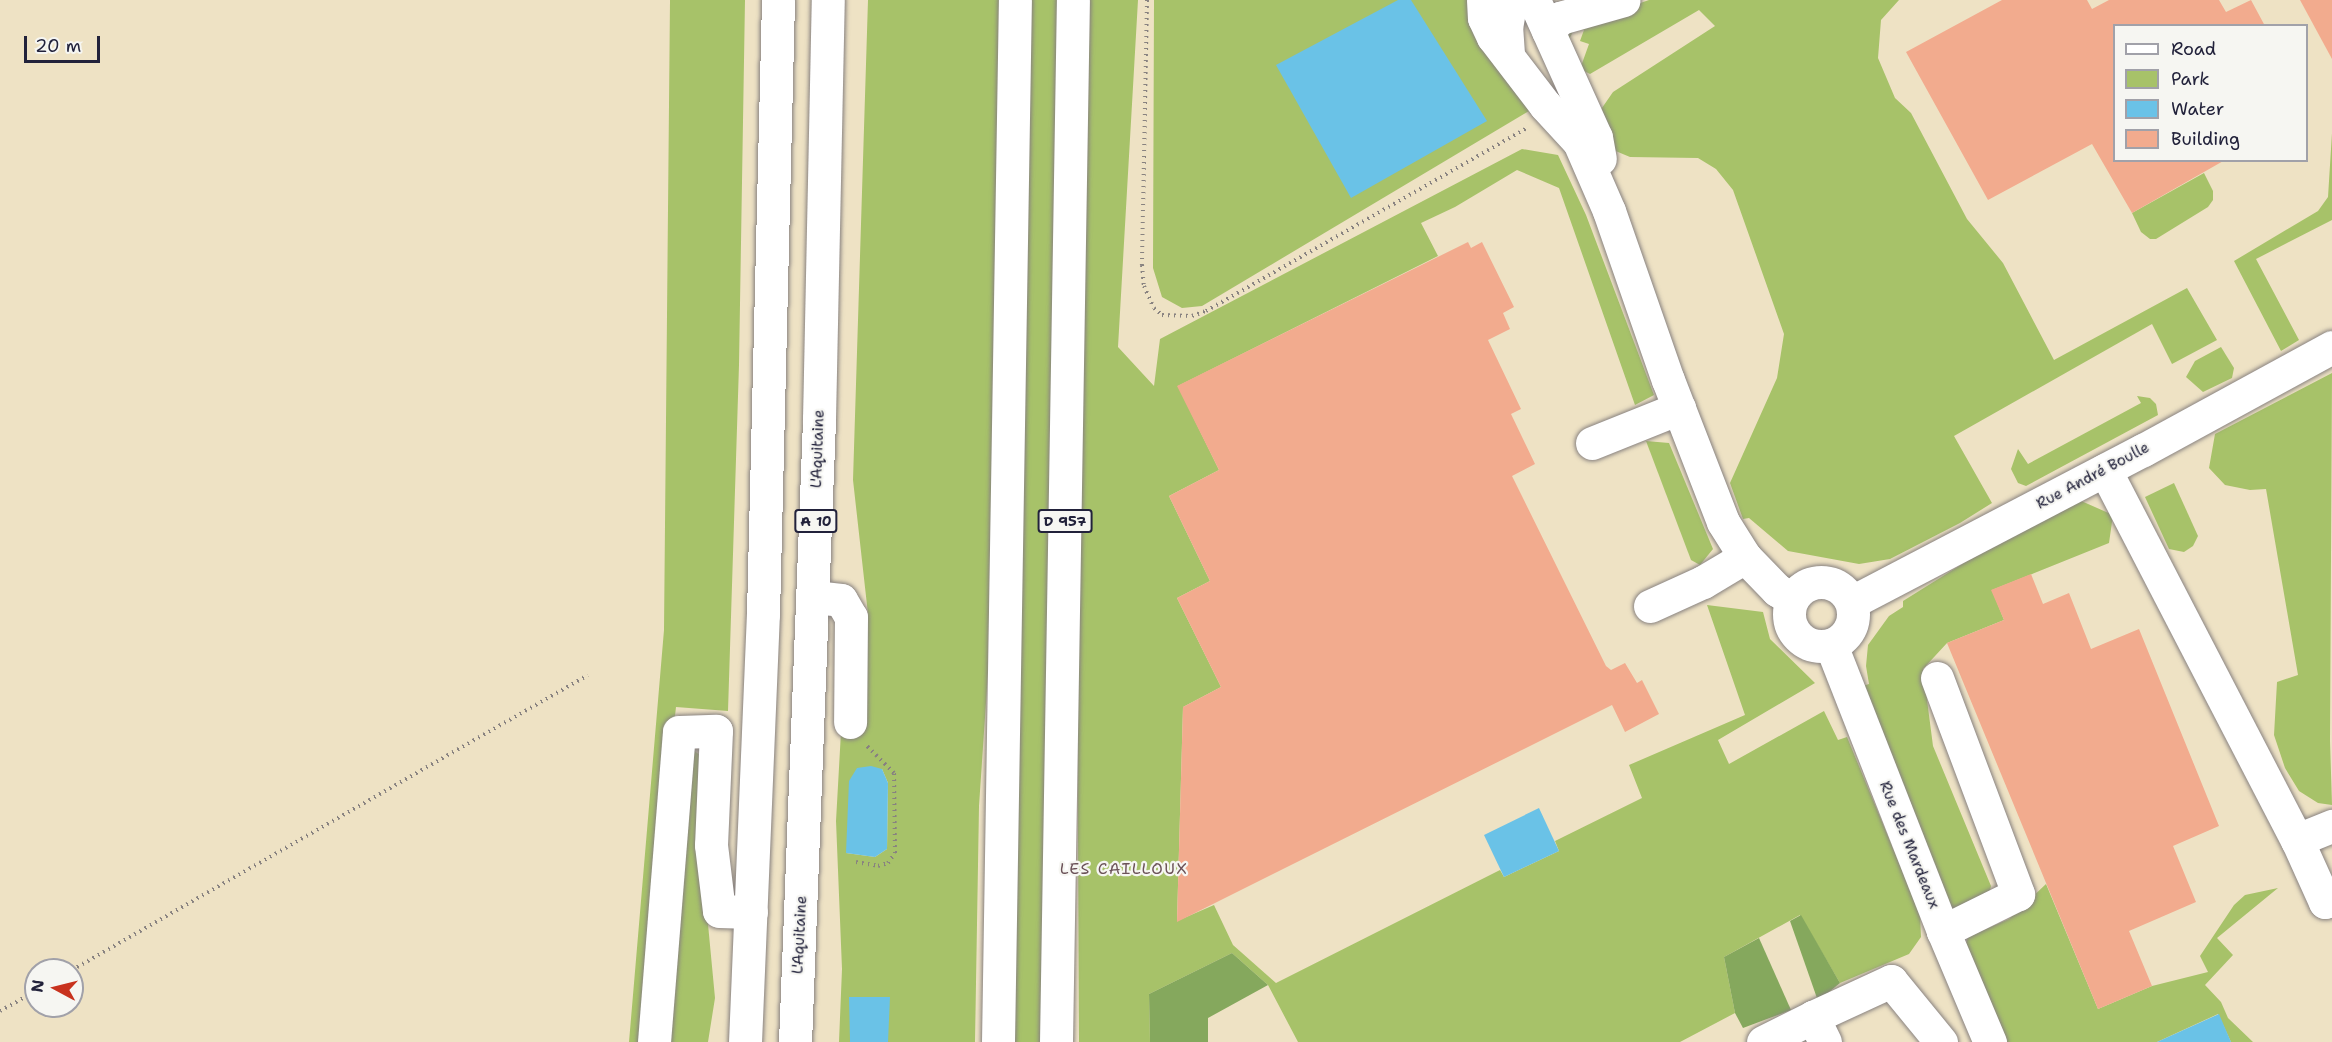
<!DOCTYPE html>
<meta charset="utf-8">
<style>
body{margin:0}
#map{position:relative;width:2332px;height:1042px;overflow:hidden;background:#eee2c4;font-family:"Shantell Sans",sans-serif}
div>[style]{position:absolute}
.green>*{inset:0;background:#a7c269}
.forest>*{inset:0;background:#85a85d}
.water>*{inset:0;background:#6ac2e7}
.building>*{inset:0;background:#f2ab8e}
.path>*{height:4px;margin-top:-2px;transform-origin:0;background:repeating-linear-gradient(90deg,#888280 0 1.5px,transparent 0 6px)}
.roads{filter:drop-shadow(0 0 2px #888280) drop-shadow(0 0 2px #888280)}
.minor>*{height:33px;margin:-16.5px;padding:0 16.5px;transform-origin:16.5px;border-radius:16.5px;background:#fff}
.minor>.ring{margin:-16.5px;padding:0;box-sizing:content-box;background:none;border:33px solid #fff;border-radius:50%}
.major>*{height:33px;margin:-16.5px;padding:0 16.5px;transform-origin:16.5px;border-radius:16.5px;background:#fff}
.highway>*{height:33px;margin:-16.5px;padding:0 16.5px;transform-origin:16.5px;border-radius:16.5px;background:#fff}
span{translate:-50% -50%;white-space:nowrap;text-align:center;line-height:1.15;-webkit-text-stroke:4.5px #f6f6f2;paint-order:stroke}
.shield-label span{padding:2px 4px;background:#f6f6f2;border:2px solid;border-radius:4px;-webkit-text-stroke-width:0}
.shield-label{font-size:14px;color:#22223b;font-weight:700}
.street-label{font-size:15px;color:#22223b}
.neighbourhood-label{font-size:16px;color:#6b5258;letter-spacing:1.5px}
.legend{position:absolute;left:2113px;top:24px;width:195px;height:138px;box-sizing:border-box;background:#f6f6f2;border:2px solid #a1a1a9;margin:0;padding:8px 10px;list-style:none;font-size:18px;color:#22223b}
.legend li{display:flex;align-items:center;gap:12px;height:30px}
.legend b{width:30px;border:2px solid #a1a1a9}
.north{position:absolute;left:24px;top:958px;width:60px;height:60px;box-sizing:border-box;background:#f6f6f2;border:2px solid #a1a1a9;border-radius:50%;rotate:277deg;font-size:16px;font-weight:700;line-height:24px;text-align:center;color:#22223b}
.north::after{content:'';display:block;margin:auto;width:21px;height:27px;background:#c8321e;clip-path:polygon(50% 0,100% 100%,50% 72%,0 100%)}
.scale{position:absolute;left:24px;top:36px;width:76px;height:27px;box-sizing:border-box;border:3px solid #22223b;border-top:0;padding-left:8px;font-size:18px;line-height:21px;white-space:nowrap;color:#22223b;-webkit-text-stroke:4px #f6f6f2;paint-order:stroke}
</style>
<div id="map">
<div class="green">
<i style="clip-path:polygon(670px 0,745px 0,739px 365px,728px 711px,676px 707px,671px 751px,692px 749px,706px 760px,704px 882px,715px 998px,708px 1042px,629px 1042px,664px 630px)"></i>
<i style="clip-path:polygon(evenodd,868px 0,1001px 0,988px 673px,979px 806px,975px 1042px,839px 1042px,842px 969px,836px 821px,841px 732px,862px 726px,868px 614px,853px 480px,868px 0,882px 769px,888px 783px,887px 849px,875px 857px,846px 853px,882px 769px)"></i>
<i style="clip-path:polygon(1031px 0,1058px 0,1043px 1042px,1014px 1042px)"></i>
<i style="clip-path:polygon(1090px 0,1138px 0,1118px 347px,1154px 386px,1160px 339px,1522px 149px,1558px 155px,1586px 215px,1654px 395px,1635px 405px,1559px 188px,1517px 170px,1455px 207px,1421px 223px,1438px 256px,1178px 386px,1219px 470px,1169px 496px,1210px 581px,1177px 598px,1221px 687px,1183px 707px,1177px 921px,1214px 905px,1233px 945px,1276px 983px,1500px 870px,1504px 877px,1559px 851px,1555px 841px,1642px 798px,1629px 765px,1745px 715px,1707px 605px,1763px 612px,1770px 639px,1815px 683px,1718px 740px,1729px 764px,1824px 711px,1838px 740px,1847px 737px,1920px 914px,1921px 937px,1909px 954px,1840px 983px,1800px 915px,1724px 957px,1735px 1013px,1680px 1042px,1298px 1042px,1268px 985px,1232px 953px,1149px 994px,1150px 1042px,1079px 1042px,1077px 625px)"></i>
<i style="clip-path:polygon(1154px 0,1467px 0,1484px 37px,1529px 111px,1202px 306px,1182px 308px,1162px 297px,1153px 268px)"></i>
<i style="clip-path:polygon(1649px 0,1899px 0,1881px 20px,1878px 58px,1895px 98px,1911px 113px,1967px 219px,2003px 263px,2054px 360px,2187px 288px,2217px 340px,2172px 364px,2152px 324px,1954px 436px,1992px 503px,1960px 523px,1890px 559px,1859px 564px,1788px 551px,1749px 518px,1743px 519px,1730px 483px,1777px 378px,1784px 334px,1733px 190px,1716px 169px,1698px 158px,1630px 157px,1606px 147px,1595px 118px,1613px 92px,1715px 26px,1699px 10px,1590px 74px,1580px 69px,1589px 44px,1580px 41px,1584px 30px,1575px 28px,1565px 47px,1562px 35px,1578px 21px,1594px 19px)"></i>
<i style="clip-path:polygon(2332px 133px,2332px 220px,2256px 259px,2299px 340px,2281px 351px,2234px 261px,2318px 211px,2328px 197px)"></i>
<i style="clip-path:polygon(2204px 173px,2213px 191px,2213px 200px,2208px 207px,2156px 239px,2150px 239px,2141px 232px,2132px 213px)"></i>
<i style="clip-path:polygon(2221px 347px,2234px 368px,2232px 378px,2203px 392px,2186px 377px,2195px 361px)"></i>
<i style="clip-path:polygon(2332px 373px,2330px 741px,2332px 805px,2318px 803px,2299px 791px,2285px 768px,2274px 735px,2277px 682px,2298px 675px,2266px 489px,2250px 490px,2225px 485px,2209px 468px,2215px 434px)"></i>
<i style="clip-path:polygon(2137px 396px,2150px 398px,2156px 404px,2158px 415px,2026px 486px,2018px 483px,2011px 469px,2018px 449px,2028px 464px,2141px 403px)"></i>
<i style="clip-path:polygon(1646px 441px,1669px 443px,1713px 549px,1700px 565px,1691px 560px)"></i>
<i style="clip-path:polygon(2174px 483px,2198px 536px,2193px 546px,2184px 552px,2169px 549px,2145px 497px)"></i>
<i style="clip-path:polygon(2079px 500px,2113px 515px,2109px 543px,1992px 590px,2004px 620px,1947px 643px,1923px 669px,1933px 746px,1991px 886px,1988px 898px,1951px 912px,1863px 686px,1869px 684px,1866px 666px,1868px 645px,1889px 616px,1903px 607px,1903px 601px,1967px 561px)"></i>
<i style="clip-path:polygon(2046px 884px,2098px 1009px,2152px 986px,2208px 972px,2200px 956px,2234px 905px,2245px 895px,2278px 888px,2217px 938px,2233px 955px,2205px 985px,2221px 1002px,2228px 1018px,2253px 1042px,2231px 1042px,2218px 1014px,2157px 1042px,2005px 1042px,1965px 947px,1968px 937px,2009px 919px)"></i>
</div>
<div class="forest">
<i style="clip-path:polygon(1801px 915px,1840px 983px,1818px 1001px,1790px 921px)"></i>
<i style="clip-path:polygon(1759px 938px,1791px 1010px,1743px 1028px,1735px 1013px,1724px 957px)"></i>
<i style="clip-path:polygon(1232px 953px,1268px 985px,1208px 1018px,1208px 1042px,1150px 1042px,1149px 994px)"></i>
</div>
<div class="water">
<i style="clip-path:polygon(1398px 0,1411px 0,1487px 121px,1351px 198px,1276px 65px)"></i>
<i style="clip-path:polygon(871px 766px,882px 769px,888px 783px,887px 849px,875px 857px,846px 853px,849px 781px,857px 768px)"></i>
<i style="clip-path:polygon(1539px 808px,1559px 851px,1504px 877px,1484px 835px)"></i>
<i style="clip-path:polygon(849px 997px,890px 997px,888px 1042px,850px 1042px)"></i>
<i style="clip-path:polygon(2219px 1014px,2231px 1042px,2157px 1042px)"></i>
</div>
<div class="building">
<i style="clip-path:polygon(2002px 0,2087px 0,2092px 9px,2109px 0,2219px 0,2226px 12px,2251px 0,2265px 26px,2115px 26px,2115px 160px,2225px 160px,2132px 213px,2092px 144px,1988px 200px,1906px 52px)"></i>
<i style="clip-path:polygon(2300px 0,2332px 0,2332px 59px)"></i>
<i style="clip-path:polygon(1468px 242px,1471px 248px,1482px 242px,1514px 307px,1503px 313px,1510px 329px,1488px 340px,1521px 409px,1511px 414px,1535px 464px,1512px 476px,1606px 666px,1611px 670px,1625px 663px,1637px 683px,1642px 680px,1659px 714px,1625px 732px,1612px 705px,1177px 922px,1183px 707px,1221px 687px,1177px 598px,1210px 581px,1169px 496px,1219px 470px,1177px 386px)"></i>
<i style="clip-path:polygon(2031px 574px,2043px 604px,2069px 593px,2091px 649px,2139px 629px,2219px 826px,2173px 846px,2196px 902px,2129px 931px,2152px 986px,2098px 1009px,1947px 643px,2004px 620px,1991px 590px)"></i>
</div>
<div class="path">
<i style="left:1147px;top:0;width:265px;rotate:91.1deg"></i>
<i style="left:1142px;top:265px;width:21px;rotate:85deg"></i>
<i style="left:1144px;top:286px;width:24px;rotate:66deg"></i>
<i style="left:1154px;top:308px;width:11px;rotate:41deg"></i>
<i style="left:1162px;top:315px;width:30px;rotate:2deg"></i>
<i style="left:1192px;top:316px;width:15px;rotate:-20deg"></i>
<i style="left:1206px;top:311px;width:371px;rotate:-29.7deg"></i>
<i style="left:856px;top:862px;width:22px;rotate:10deg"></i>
<i style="left:878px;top:866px;width:10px;rotate:-17deg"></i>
<i style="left:888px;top:863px;width:12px;rotate:-55deg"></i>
<i style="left:895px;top:853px;width:80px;rotate:-90.7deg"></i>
<i style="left:894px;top:773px;width:40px;rotate:-135deg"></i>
<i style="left:72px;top:970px;width:594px;rotate:-29.76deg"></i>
<i style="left:0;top:1011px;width:41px;rotate:-29.1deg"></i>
</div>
<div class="roads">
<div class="minor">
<i style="left:1483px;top:0;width:18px;rotate:87deg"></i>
<i style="left:1484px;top:18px;width:21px;rotate:65deg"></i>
<i style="left:1493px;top:37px;width:86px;rotate:52.6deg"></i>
<i style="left:1545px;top:105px;width:50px;rotate:47.4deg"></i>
<i style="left:1579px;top:142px;width:75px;rotate:66.5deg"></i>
<i style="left:1609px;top:211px;width:179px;rotate:70.8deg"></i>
<i style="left:1668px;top:380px;width:152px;rotate:68.8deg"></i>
<i style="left:1723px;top:522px;width:41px;rotate:57.8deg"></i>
<i style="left:1745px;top:557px;width:46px;rotate:45.9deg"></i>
<i style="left:1777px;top:590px;width:17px;rotate:31deg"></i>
<i style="left:1534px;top:0;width:150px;rotate:65.7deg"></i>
<i style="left:1596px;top:137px;width:22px;rotate:80deg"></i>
<i style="left:1548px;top:31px;width:18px;rotate:-47deg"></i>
<i style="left:1560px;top:18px;width:66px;rotate:-15.7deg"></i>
<i style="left:1508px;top:54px;width:26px;rotate:-94deg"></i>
<i style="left:1506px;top:28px;width:28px;rotate:-80deg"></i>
<i style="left:1592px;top:443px;width:94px;rotate:-21.9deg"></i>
<i style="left:2105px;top:470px;width:417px;rotate:62.6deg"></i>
<i style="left:2297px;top:840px;width:68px;rotate:65.7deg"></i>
<i style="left:2325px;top:902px;width:7px;rotate:-16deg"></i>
<i class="ring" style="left:1789px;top:582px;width:31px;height:31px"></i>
<i style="left:814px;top:597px;width:27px;rotate:6deg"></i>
<i style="left:841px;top:600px;width:20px;rotate:60deg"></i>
<i style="left:851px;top:617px;width:105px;rotate:90.5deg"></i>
<i style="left:1852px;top:602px;width:328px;rotate:-27.6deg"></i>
<i style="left:2143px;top:450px;width:215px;rotate:-28.6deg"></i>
<i style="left:1650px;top:606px;width:58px;rotate:-24.4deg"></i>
<i style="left:1703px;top:582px;width:49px;rotate:-30.8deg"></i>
<i style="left:1831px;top:645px;width:307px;rotate:68.6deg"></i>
<i style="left:1943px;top:931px;width:121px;rotate:67.1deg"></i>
<i style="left:1937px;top:678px;width:231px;rotate:69.4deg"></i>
<i style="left:2018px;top:894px;width:84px;rotate:153.7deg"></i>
<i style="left:2297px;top:840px;width:38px;rotate:-22deg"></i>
<i style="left:654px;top:1042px;width:311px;rotate:-85.4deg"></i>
<i style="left:679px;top:732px;width:37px;rotate:-2deg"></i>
<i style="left:716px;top:731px;width:114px;rotate:92.5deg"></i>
<i style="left:711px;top:845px;width:66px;rotate:83.1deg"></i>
<i style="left:719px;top:911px;width:32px;rotate:2deg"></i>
<i style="left:1763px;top:1042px;width:56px;rotate:-26.6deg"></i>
<i style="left:1825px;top:1042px;width:28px;rotate:-116deg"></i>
<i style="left:1813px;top:1017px;width:86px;rotate:-24.8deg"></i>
<i style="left:1891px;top:981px;width:79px;rotate:50.7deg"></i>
</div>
<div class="major">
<i style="left:998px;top:1042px;width:1042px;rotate:-89.07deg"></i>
<i style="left:1056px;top:1042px;width:1042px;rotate:-89.07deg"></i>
</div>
<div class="highway">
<i style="left:745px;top:1042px;width:428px;rotate:-87.6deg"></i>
<i style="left:763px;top:614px;width:614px;rotate:-88.6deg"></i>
<i style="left:795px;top:1042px;width:623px;rotate:-87.79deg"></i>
<i style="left:819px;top:419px;width:419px;rotate:-88.8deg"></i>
</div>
</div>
<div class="shield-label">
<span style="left:816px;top:521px">A 10</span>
<span style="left:1065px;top:521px">D 957</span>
</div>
<div class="street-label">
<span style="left:818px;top:449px;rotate:-88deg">L'Aquitaine</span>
<span style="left:2093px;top:476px;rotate:-28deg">Rue André Boulle</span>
<span style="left:1909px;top:845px;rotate:68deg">Rue des Mardeaux</span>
<span style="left:800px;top:935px;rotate:-87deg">L'Aquitaine</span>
</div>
<div class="neighbourhood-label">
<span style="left:1124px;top:869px">LES CAILLOUX</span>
</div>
<ul class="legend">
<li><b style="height:8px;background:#fff"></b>Road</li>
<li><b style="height:16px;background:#a7c269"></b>Park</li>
<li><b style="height:16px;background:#6ac2e7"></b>Water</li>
<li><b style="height:16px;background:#f2ab8e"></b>Building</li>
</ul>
<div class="north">N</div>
<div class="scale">20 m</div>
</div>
